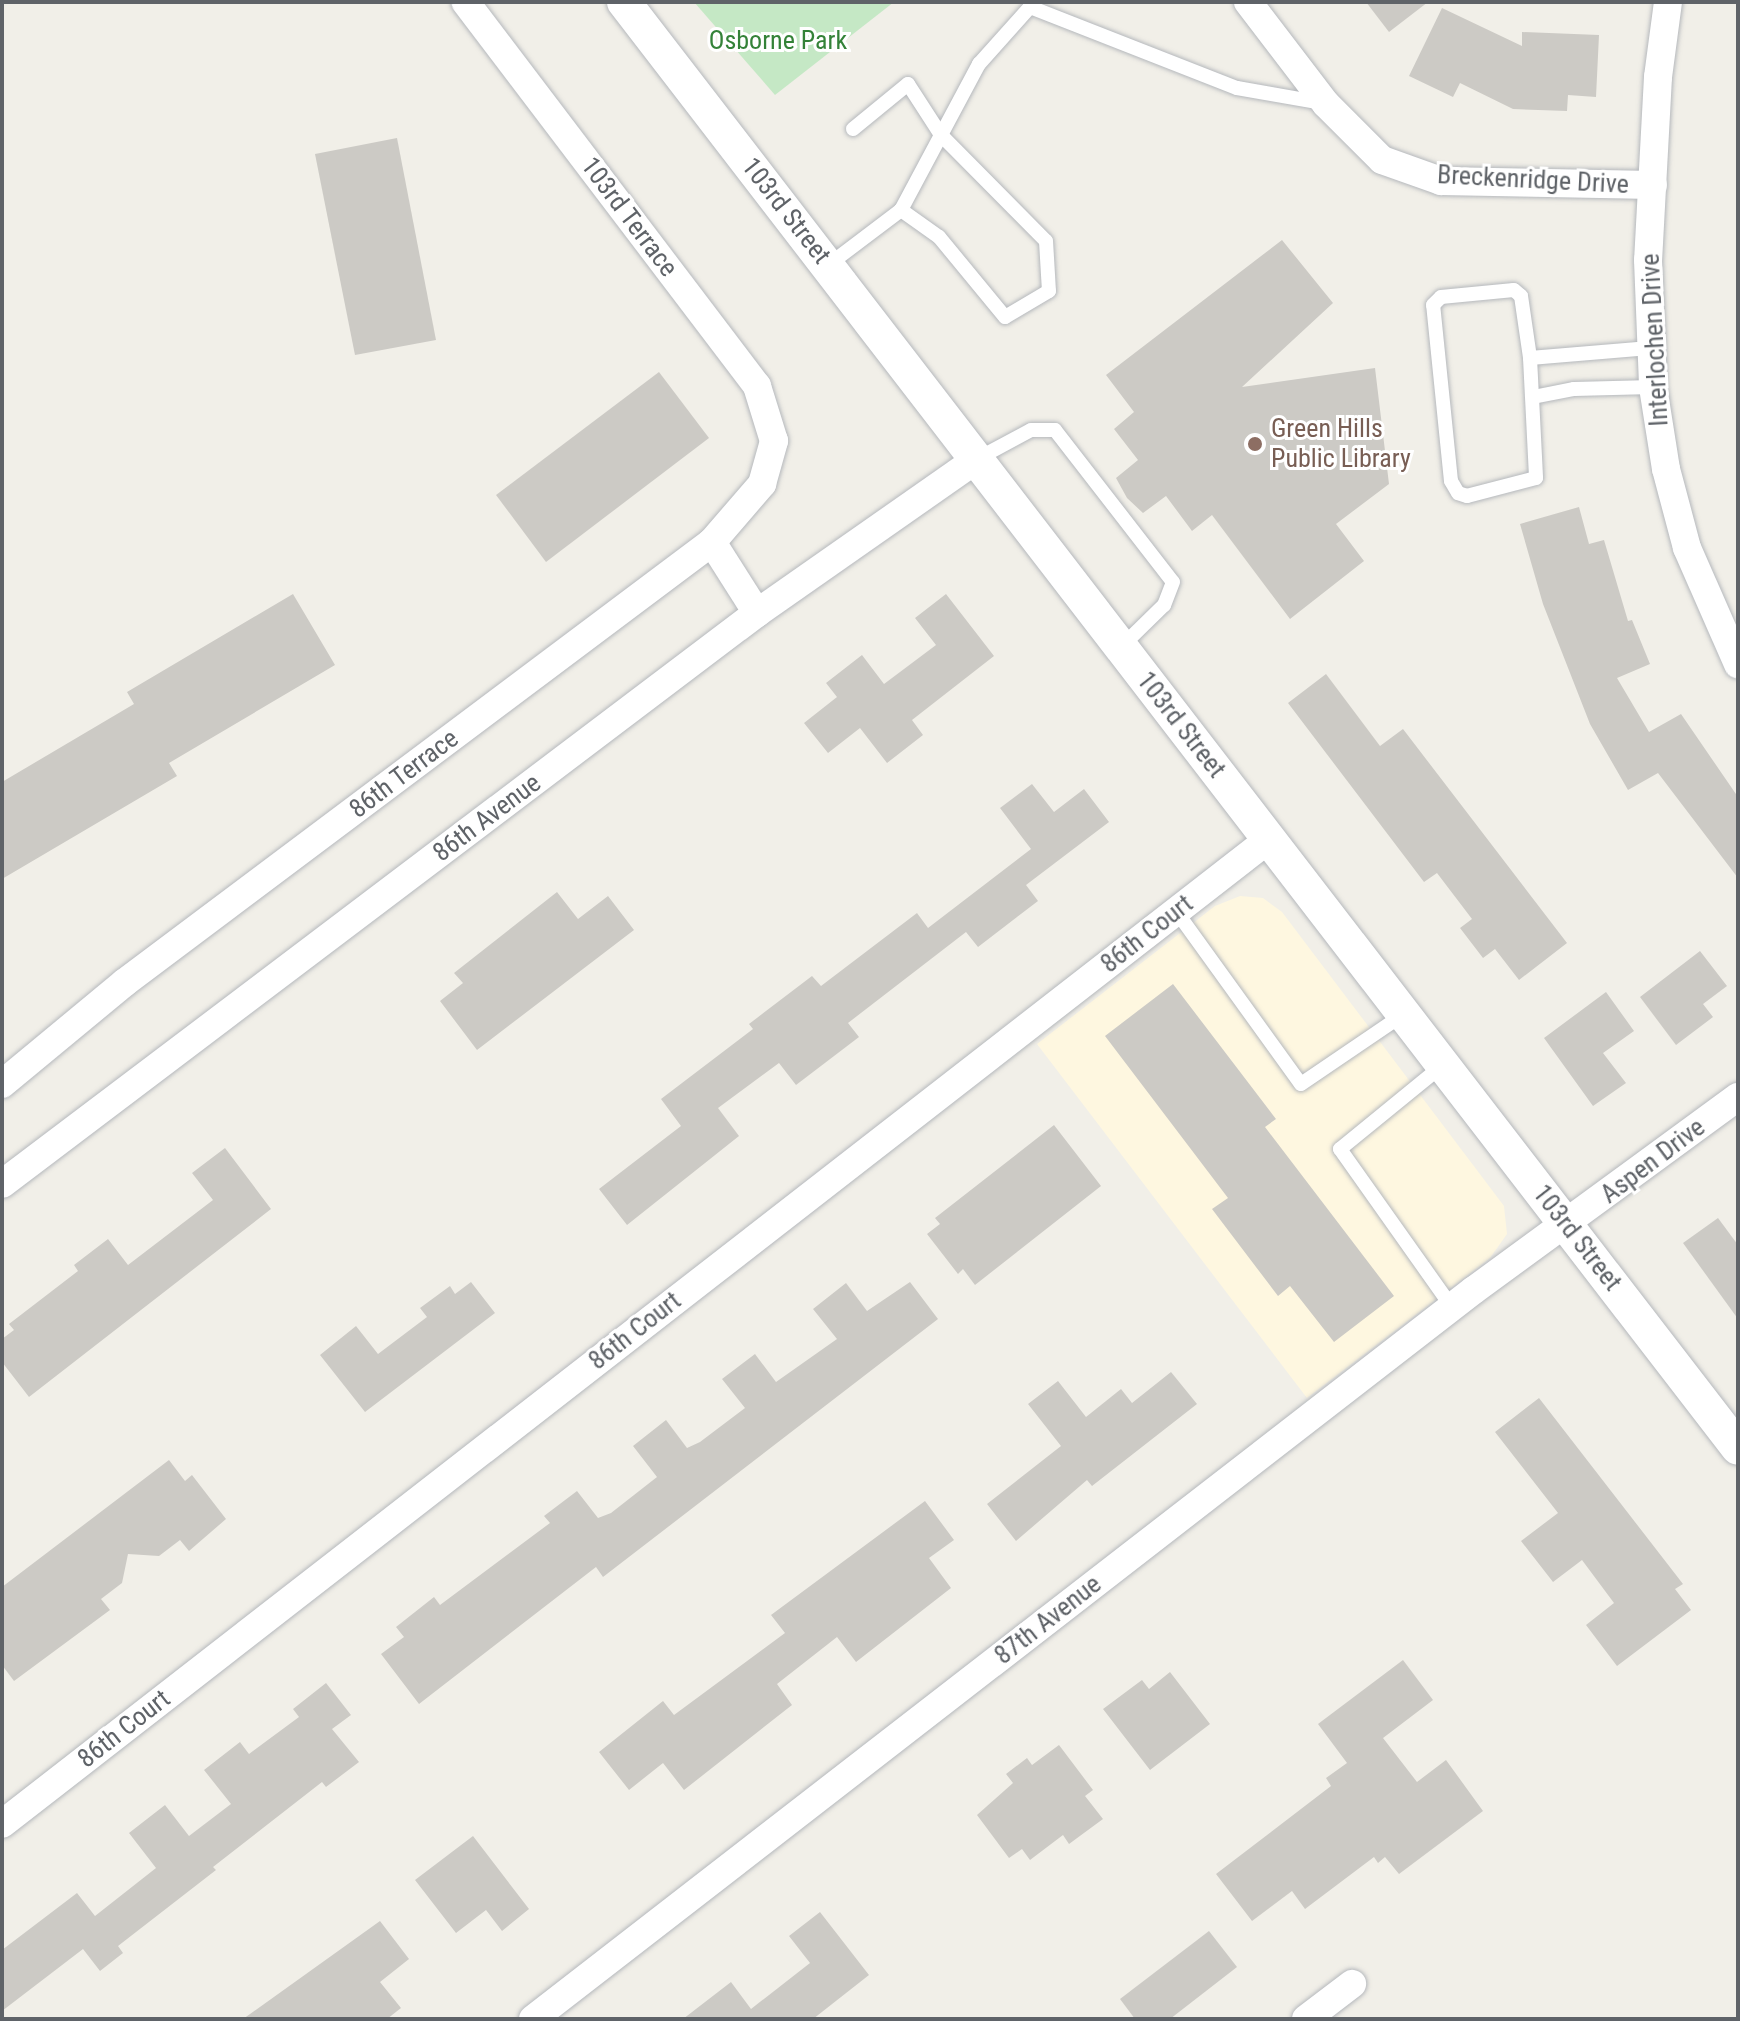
<!DOCTYPE html>
<style>
body{margin:0}
#map{position:relative;width:1740px;height:2021px;overflow:hidden;background:#f1efe8;font-family:"Roboto Condensed",sans-serif}
div>[style]{position:absolute}
.commercial>*{inset:0;background:#fef7e0}
.green>*{inset:0;background:#c5e8c5}
.building>*{inset:0;background:#cccac5}
.roads{filter:drop-shadow(0 0 2px #b5b8bc) drop-shadow(0 0 2px #b5b8bc)}
.service>*{height:14px;margin:-7px;padding:0 7px;transform-origin:7px;border-radius:7px;background:#fff}
.minor>*{height:28px;margin:-14px;padding:0 14px;transform-origin:14px;border-radius:14px;background:#fff}
.tertiary>*{height:34px;margin:-17px;padding:0 17px;transform-origin:17px;border-radius:17px;background:#fff}
.dots>*{width:22px;height:22px;translate:-50% -50%;box-sizing:border-box;border:4px solid #fff;border-radius:50%}
span{translate:-50% -50%;white-space:nowrap;text-align:center;line-height:1.15;-webkit-text-stroke:6px #fff;paint-order:stroke}
.park-label{font-size:26px;color:#348238}
.street-label{font-size:26px;color:#5f6368}
.education-label{font-size:26px;color:#785e54}
.left{translate:0 -50%;text-align:left}
.frame{position:absolute;inset:0;border:4px solid #5f6368;pointer-events:none}
</style>
<div id="map">
<div class="commercial">
<i style="clip-path:polygon(1240px 896px,1263px 898px,1282px 912px,1504px 1206px,1507px 1234px,1490px 1258px,1307px 1398px,1037px 1044px,1215px 906px)"></i>
</div>
<div class="green">
<i style="clip-path:polygon(694px 2px,894px 2px,775px 95px)"></i>
</div>
<div class="building">
<i style="clip-path:polygon(1366px 2px,1428px 2px,1389px 32px)"></i>
<i style="clip-path:polygon(1442px 8px,1522px 46px,1522px 32px,1599px 35px,1596px 97px,1568px 95px,1567px 111px,1513px 109px,1460px 83px,1453px 97px,1409px 76px)"></i>
<i style="clip-path:polygon(397px 138px,436px 340px,355px 355px,315px 154px)"></i>
<i style="clip-path:polygon(1282px 240px,1333px 303px,1242px 387px,1375px 368px,1389px 484px,1336px 524px,1364px 561px,1290px 619px,1212px 515px,1192px 531px,1166px 496px,1143px 513px,1127px 498px,1116px 478px,1138px 460px,1114px 429px,1134px 412px,1106px 375px)"></i>
<i style="clip-path:polygon(659px 372px,709px 438px,546px 562px,496px 495px)"></i>
<i style="clip-path:polygon(1579px 507px,1589px 544px,1604px 540px,1628px 621px,1632px 620px,1650px 664px,1617px 678px,1649px 732px,1681px 714px,1738px 797px,1738px 878px,1658px 773px,1628px 790px,1590px 724px,1543px 604px,1520px 524px)"></i>
<i style="clip-path:polygon(293px 594px,335px 665px,169px 763px,177px 776px,2px 879px,2px 782px,134px 704px,127px 692px)"></i>
<i style="clip-path:polygon(946px 594px,994px 656px,912px 720px,923px 735px,887px 763px,860px 728px,828px 753px,804px 723px,837px 697px,826px 683px,862px 655px,884px 684px,936px 645px,915px 618px)"></i>
<i style="clip-path:polygon(1326px 674px,1380px 746px,1403px 729px,1567px 943px,1519px 980px,1495px 949px,1483px 958px,1460px 928px,1472px 919px,1437px 873px,1424px 882px,1288px 703px)"></i>
<i style="clip-path:polygon(1032px 784px,1054px 812px,1084px 789px,1109px 822px,1026px 885px,1038px 901px,978px 947px,966px 932px,848px 1023px,859px 1037px,796px 1085px,779px 1063px,718px 1108px,739px 1136px,627px 1225px,599px 1189px,681px 1126px,661px 1099px,753px 1029px,749px 1024px,812px 976px,821px 986px,917px 913px,928px 928px,1031px 849px,1000px 808px)"></i>
<i style="clip-path:polygon(557px 892px,578px 919px,608px 896px,634px 930px,477px 1050px,440px 1001px,463px 983px,454px 973px)"></i>
<i style="clip-path:polygon(1700px 951px,1727px 986px,1703px 1004px,1713px 1017px,1676px 1045px,1640px 997px)"></i>
<i style="clip-path:polygon(1173px 984px,1276px 1119px,1265px 1127px,1394px 1296px,1334px 1342px,1290px 1286px,1278px 1296px,1212px 1209px,1228px 1198px,1105px 1036px)"></i>
<i style="clip-path:polygon(1606px 992px,1634px 1031px,1603px 1053px,1626px 1083px,1593px 1106px,1544px 1038px)"></i>
<i style="clip-path:polygon(1054px 1125px,1101px 1186px,975px 1285px,963px 1269px,958px 1274px,927px 1234px,940px 1224px,935px 1218px)"></i>
<i style="clip-path:polygon(225px 1148px,271px 1209px,29px 1397px,2px 1362px,2px 1339px,14px 1330px,9px 1324px,78px 1271px,74px 1265px,108px 1239px,128px 1265px,213px 1200px,192px 1173px)"></i>
<i style="clip-path:polygon(1718px 1218px,1738px 1245px,1738px 1319px,1683px 1243px)"></i>
<i style="clip-path:polygon(471px 1282px,495px 1313px,365px 1412px,320px 1355px,356px 1326px,378px 1354px,427px 1317px,420px 1308px,450px 1286px,455px 1294px)"></i>
<i style="clip-path:polygon(910px 1282px,938px 1319px,603px 1577px,596px 1567px,419px 1704px,381px 1654px,404px 1637px,396px 1627px,434px 1597px,440px 1605px,550px 1523px,544px 1516px,577px 1491px,598px 1518px,611px 1513px,657px 1477px,633px 1446px,666px 1420px,687px 1448px,700px 1442px,745px 1408px,722px 1379px,755px 1354px,776px 1382px,837px 1339px,813px 1309px,846px 1283px,867px 1311px)"></i>
<i style="clip-path:polygon(1171px 1372px,1197px 1404px,1092px 1486px,1087px 1480px,1016px 1541px,987px 1504px,1061px 1446px,1028px 1404px,1058px 1381px,1086px 1417px,1121px 1389px,1132px 1403px)"></i>
<i style="clip-path:polygon(1539px 1398px,1683px 1584px,1675px 1589px,1691px 1610px,1617px 1666px,1586px 1625px,1614px 1603px,1582px 1560px,1553px 1582px,1521px 1541px,1558px 1513px,1495px 1432px)"></i>
<i style="clip-path:polygon(169px 1460px,185px 1481px,192px 1475px,226px 1519px,189px 1551px,180px 1540px,159px 1556px,128px 1554px,122px 1583px,101px 1599px,110px 1610px,14px 1681px,2px 1665px,2px 1587px)"></i>
<i style="clip-path:polygon(925px 1501px,954px 1540px,929px 1558px,951px 1588px,856px 1662px,837px 1637px,777px 1684px,792px 1705px,684px 1790px,663px 1763px,629px 1790px,599px 1752px,663px 1701px,674px 1715px,785px 1633px,771px 1615px)"></i>
<i style="clip-path:polygon(1403px 1660px,1433px 1700px,1383px 1738px,1417px 1782px,1446px 1760px,1483px 1811px,1399px 1874px,1385px 1857px,1378px 1863px,1374px 1857px,1305px 1909px,1292px 1891px,1252px 1921px,1216px 1874px,1331px 1786px,1326px 1778px,1347px 1763px,1318px 1724px)"></i>
<i style="clip-path:polygon(1170px 1672px,1210px 1724px,1150px 1770px,1103px 1709px,1142px 1680px,1149px 1689px)"></i>
<i style="clip-path:polygon(326px 1683px,351px 1715px,332px 1729px,359px 1762px,326px 1787px,322px 1782px,213px 1867px,216px 1870px,118px 1946px,123px 1953px,100px 1971px,83px 1949px,2px 2011px,2px 1950px,77px 1893px,95px 1916px,156px 1868px,129px 1833px,165px 1805px,189px 1836px,231px 1804px,204px 1770px,240px 1742px,249px 1754px,299px 1717px,293px 1709px)"></i>
<i style="clip-path:polygon(1059px 1745px,1093px 1790px,1085px 1796px,1103px 1819px,1069px 1844px,1063px 1835px,1030px 1860px,1022px 1849px,1009px 1858px,977px 1815px,1013px 1783px,1006px 1774px,1027px 1758px,1032px 1765px)"></i>
<i style="clip-path:polygon(473px 1836px,529px 1909px,502px 1931px,486px 1910px,456px 1933px,415px 1880px)"></i>
<i style="clip-path:polygon(820px 1912px,869px 1975px,813px 2019px,683px 2019px,731px 1982px,751px 2009px,810px 1963px,789px 1936px)"></i>
<i style="clip-path:polygon(380px 1921px,409px 1959px,380px 1982px,401px 2008px,387px 2019px,243px 2019px)"></i>
<i style="clip-path:polygon(1209px 1931px,1237px 1967px,1170px 2019px,1135px 2019px,1120px 1999px)"></i>
</div>
<div class="roads">
<div class="service">
<i style="left:853px;top:129px;width:71px;rotate:-39.3deg"></i>
<i style="left:908px;top:84px;width:61px;rotate:57.1deg"></i>
<i style="left:941px;top:135px;width:149px;rotate:45.3deg"></i>
<i style="left:1046px;top:241px;width:50px;rotate:86.6deg"></i>
<i style="left:1049px;top:291px;width:51px;rotate:149.4deg"></i>
<i style="left:1005px;top:317px;width:104px;rotate:-129.5deg"></i>
<i style="left:939px;top:237px;width:47px;rotate:-144.6deg"></i>
<i style="left:827px;top:266px;width:93px;rotate:-37.1deg"></i>
<i style="left:901px;top:210px;width:166px;rotate:-61.9deg"></i>
<i style="left:979px;top:64px;width:76px;rotate:-48.2deg"></i>
<i style="left:1030px;top:7px;width:222px;rotate:21.4deg"></i>
<i style="left:1237px;top:88px;width:86px;rotate:10deg"></i>
<i style="left:1530px;top:358px;width:120px;rotate:87.1deg"></i>
<i style="left:1536px;top:478px;width:71px;rotate:165.4deg"></i>
<i style="left:1467px;top:496px;width:9px;rotate:-162deg"></i>
<i style="left:1458px;top:493px;width:14px;rotate:-120deg"></i>
<i style="left:1451px;top:481px;width:177px;rotate:-95.8deg"></i>
<i style="left:1433px;top:305px;width:11px;rotate:-45deg"></i>
<i style="left:1441px;top:297px;width:73px;rotate:-5.5deg"></i>
<i style="left:1514px;top:290px;width:9px;rotate:41deg"></i>
<i style="left:1521px;top:296px;width:63px;rotate:81.7deg"></i>
<i style="left:1530px;top:358px;width:120px;rotate:-4.8deg"></i>
<i style="left:1533px;top:397px;width:42px;rotate:-11deg"></i>
<i style="left:1574px;top:389px;width:79px;rotate:-1.5deg"></i>
<i style="left:977px;top:459px;width:61px;rotate:-28.2deg"></i>
<i style="left:1031px;top:430px;width:24px"></i>
<i style="left:1055px;top:430px;width:192px;rotate:52.2deg"></i>
<i style="left:1173px;top:582px;width:25px;rotate:111deg"></i>
<i style="left:1164px;top:605px;width:60px;rotate:135.7deg"></i>
<i style="left:1176px;top:911px;width:213px;rotate:54.2deg"></i>
<i style="left:1301px;top:1084px;width:125px;rotate:-34.2deg"></i>
<i style="left:1443px;top:1065px;width:133px;rotate:140.8deg"></i>
<i style="left:1340px;top:1149px;width:194px;rotate:54.7deg"></i>
</div>
<div class="minor">
<i style="left:1248px;top:2px;width:128px;rotate:52.6deg"></i>
<i style="left:1326px;top:104px;width:79px;rotate:45deg"></i>
<i style="left:1382px;top:160px;width:63px;rotate:19.6deg"></i>
<i style="left:1441px;top:181px;width:212px;rotate:1.1deg"></i>
<i style="left:1668px;top:2px;width:76px;rotate:97.6deg"></i>
<i style="left:1658px;top:77px;width:183px;rotate:93.1deg"></i>
<i style="left:1648px;top:260px;width:127px;rotate:87.7deg"></i>
<i style="left:1653px;top:387px;width:83px;rotate:81deg"></i>
<i style="left:1666px;top:469px;width:82px;rotate:75.1deg"></i>
<i style="left:1687px;top:548px;width:127px;rotate:66.3deg"></i>
<i style="left:712px;top:542px;width:84px;rotate:57.6deg"></i>
<i style="left:2px;top:1084px;width:158px;rotate:-39.6deg"></i>
<i style="left:124px;top:983px;width:735px;rotate:-36.87deg"></i>
<i style="left:712px;top:542px;width:77px;rotate:-49.2deg"></i>
<i style="left:762px;top:484px;width:45px;rotate:-74.4deg"></i>
<i style="left:774px;top:441px;width:58px;rotate:-107.2deg"></i>
<i style="left:757px;top:386px;width:482px;rotate:-127.2deg"></i>
<i style="left:2px;top:1184px;width:947px;rotate:-37.1deg"></i>
<i style="left:757px;top:613px;width:269px;rotate:-35deg"></i>
<i style="left:2px;top:1824px;width:1605px;rotate:-37.86deg"></i>
<i style="left:533px;top:2019px;width:1190px;rotate:-37.77deg"></i>
<i style="left:1474px;top:1290px;width:327px;rotate:-36.2deg"></i>
<i style="left:1306px;top:2019px;width:58px;rotate:-37.3deg"></i>
</div>
<div class="tertiary">
<i style="left:624px;top:2px;width:1825px;rotate:52.39deg"></i>
</div>
</div>
<div class="dots">
<i style="left:1255px;top:444px;background:#8d6e63"></i>
</div>
<div class="park-label">
<span style="left:778px;top:41px">Osborne Park</span>
</div>
<div class="street-label">
<span style="left:1533px;top:180px;rotate:3deg">Breckenridge Drive</span>
<span style="left:786px;top:211px;rotate:52deg">103rd Street</span>
<span style="left:629px;top:217px;rotate:53deg">103rd Terrace</span>
<span style="left:1655px;top:340px;rotate:-93deg">Interlochen Drive</span>
<span style="left:1181px;top:725px;rotate:52deg">103rd Street</span>
<span style="left:404px;top:774px;rotate:-37deg">86th Terrace</span>
<span style="left:487px;top:818px;rotate:-37deg">86th Avenue</span>
<span style="left:1147px;top:934px;rotate:-38deg">86th Court</span>
<span style="left:1653px;top:1161px;rotate:-37deg">Aspen Drive</span>
<span style="left:1577px;top:1238px;rotate:52deg">103rd Street</span>
<span style="left:635px;top:1331px;rotate:-38deg">86th Court</span>
<span style="left:1048px;top:1620px;rotate:-38deg">87th Avenue</span>
<span style="left:124px;top:1729px;rotate:-38deg">86th Court</span>
</div>
<div class="education-label">
<span class="left" style="left:1271px;top:444px">Green Hills<br>Public Library</span>
</div>
<div class="frame"></div>
</div>
